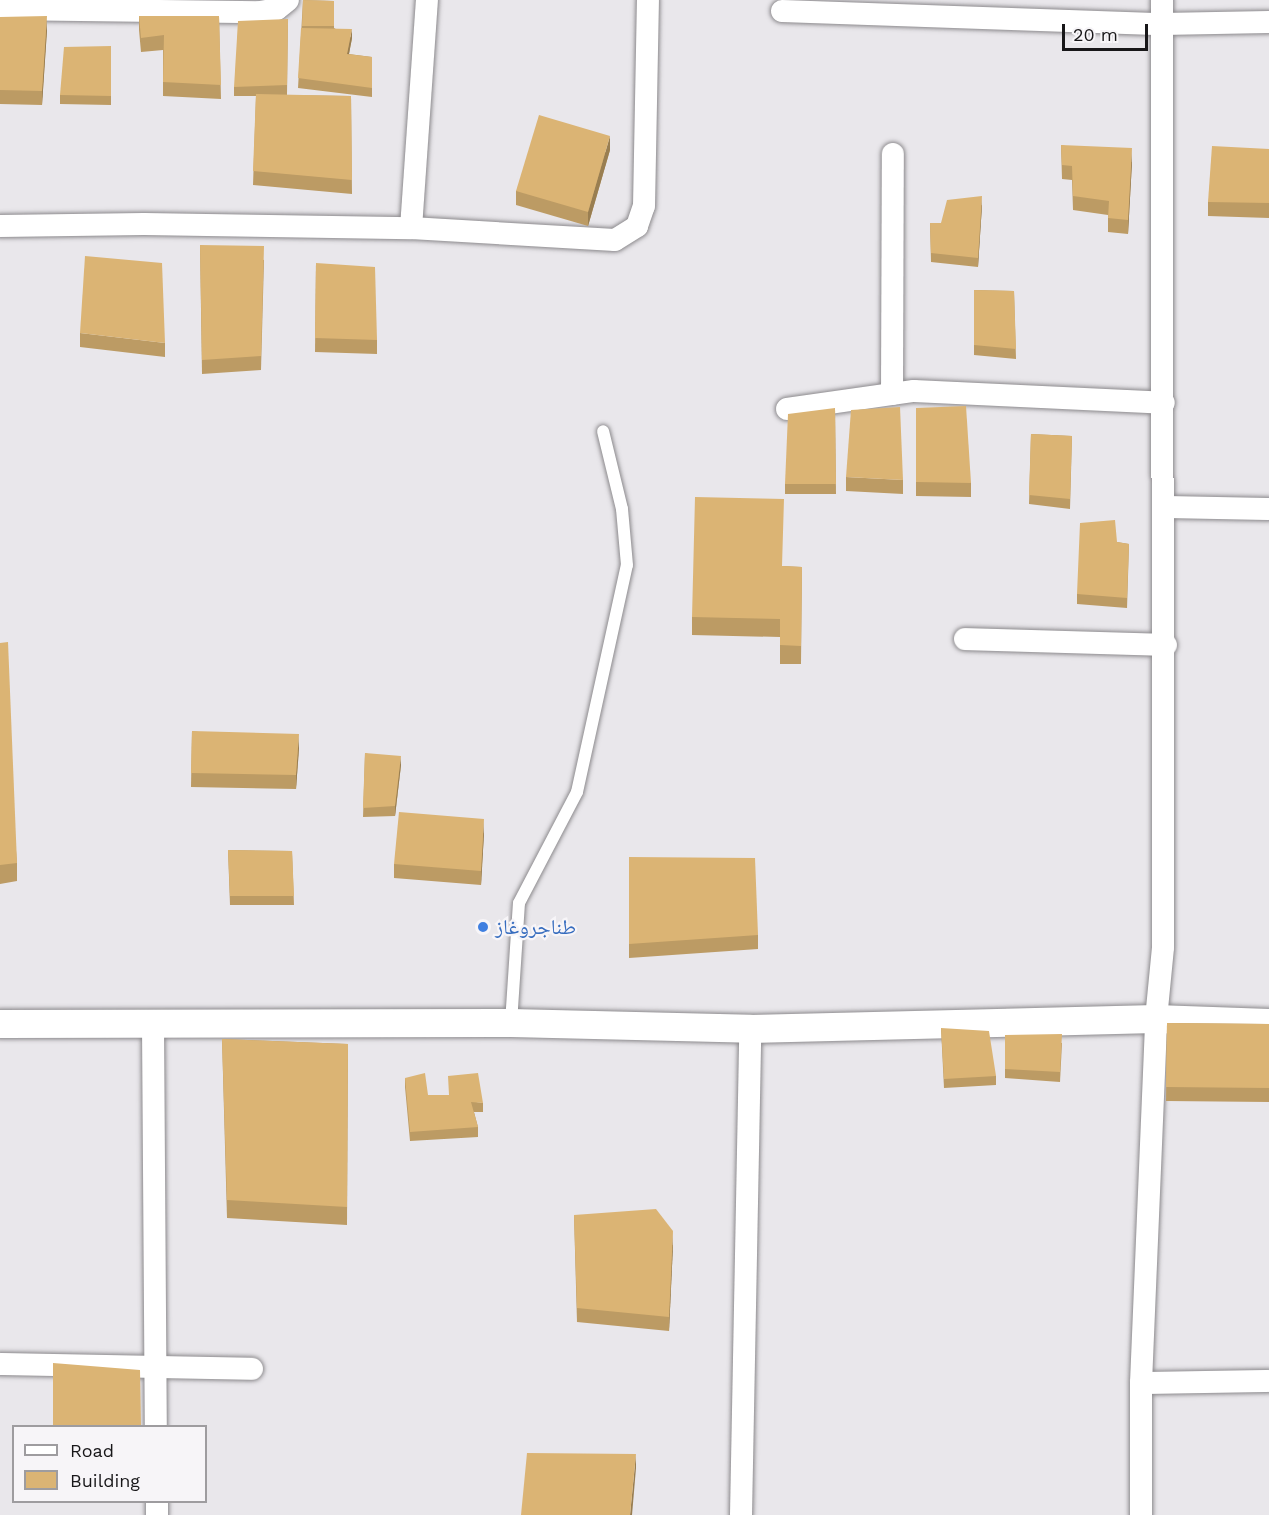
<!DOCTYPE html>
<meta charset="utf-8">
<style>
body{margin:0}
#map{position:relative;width:1269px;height:1515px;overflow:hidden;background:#e9e7eb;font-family:"Work Sans","Noto Naskh Arabic",sans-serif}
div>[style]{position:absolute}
.roads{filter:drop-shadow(0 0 2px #8c8a8d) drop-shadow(0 0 2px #8c8a8d)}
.service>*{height:12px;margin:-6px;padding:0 6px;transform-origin:6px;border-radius:6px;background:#fff}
.minor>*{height:22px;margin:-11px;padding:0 11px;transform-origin:11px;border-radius:11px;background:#fff}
.tertiary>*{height:28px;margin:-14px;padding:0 14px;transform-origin:14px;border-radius:14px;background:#fff}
.wall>*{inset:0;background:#bc9b64}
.shaded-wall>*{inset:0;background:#997e51}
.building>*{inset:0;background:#dbb474}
.dots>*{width:16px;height:16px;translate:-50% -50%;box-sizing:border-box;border:3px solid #f7f5f8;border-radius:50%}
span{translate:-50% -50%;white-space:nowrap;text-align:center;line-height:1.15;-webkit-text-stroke:4.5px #f7f5f8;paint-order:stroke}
.shop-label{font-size:21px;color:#366cbe}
.left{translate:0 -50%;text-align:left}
.legend{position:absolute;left:12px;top:1425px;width:195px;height:78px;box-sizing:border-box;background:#f7f5f8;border:2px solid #9e9c9f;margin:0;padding:8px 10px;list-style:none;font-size:18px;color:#181719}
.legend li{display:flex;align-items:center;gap:12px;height:30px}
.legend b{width:30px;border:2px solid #9e9c9f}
.scale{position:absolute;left:1062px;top:24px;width:86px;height:27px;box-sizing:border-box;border:3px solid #181719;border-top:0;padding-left:8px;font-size:18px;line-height:21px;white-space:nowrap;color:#181719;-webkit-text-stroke:4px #f7f5f8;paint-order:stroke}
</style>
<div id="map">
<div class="roads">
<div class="service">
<i style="left:511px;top:1023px;width:120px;rotate:-86.2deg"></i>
<i style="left:519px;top:903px;width:125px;rotate:-62.4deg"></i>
<i style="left:577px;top:792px;width:232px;rotate:-77.6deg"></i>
<i style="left:627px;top:565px;width:56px;rotate:-95.1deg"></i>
<i style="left:622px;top:509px;width:80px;rotate:-103.7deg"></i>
</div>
<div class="minor">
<i style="left:0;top:9px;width:260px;rotate:0.7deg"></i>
<i style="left:260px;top:12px;width:17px;rotate:-10deg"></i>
<i style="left:277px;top:9px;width:14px;rotate:-39deg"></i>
<i style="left:782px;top:11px;width:380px;rotate:2deg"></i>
<i style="left:1162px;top:24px;width:107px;rotate:-1.1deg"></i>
<i style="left:0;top:226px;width:144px;rotate:-0.8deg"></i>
<i style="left:144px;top:224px;width:267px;rotate:0.9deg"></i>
<i style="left:411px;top:228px;width:204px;rotate:3.4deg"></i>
<i style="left:615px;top:240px;width:26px;rotate:-32deg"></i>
<i style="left:637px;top:226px;width:21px;rotate:-71deg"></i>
<i style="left:644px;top:206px;width:206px;rotate:-88.9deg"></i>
<i style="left:411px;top:228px;width:229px;rotate:-86deg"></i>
<i style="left:892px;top:394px;width:240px;rotate:-89.8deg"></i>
<i style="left:787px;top:409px;width:128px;rotate:-8.1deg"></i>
<i style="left:914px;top:391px;width:250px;rotate:2.7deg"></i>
<i style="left:1165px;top:507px;width:104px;rotate:1.1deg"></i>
<i style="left:965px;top:639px;width:201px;rotate:1.7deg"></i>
<i style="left:153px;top:1025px;width:401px;rotate:89.6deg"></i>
<i style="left:0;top:1364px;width:252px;rotate:1.1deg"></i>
<i style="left:1141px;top:1383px;width:128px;rotate:-0.9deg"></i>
<i style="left:157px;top:1502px;width:13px;rotate:90deg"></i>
<i style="left:741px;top:1515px;width:486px;rotate:-88.9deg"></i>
<i style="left:1141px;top:1515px;width:132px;rotate:-90deg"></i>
<i style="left:1141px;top:1383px;width:364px;rotate:-87.6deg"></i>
<i style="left:1156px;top:1019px;width:72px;rotate:-84.4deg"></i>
<i style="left:1163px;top:947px;width:947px;rotate:-90.06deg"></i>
</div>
<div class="tertiary">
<i style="left:0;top:1024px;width:511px;rotate:-0.11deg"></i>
<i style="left:511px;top:1023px;width:239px;rotate:1.4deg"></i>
<i style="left:750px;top:1029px;width:406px;rotate:-1.4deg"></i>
<i style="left:1156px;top:1019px;width:113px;rotate:2deg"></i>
</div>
</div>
<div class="wall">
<i style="clip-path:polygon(303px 0,334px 1px,334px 28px,352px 38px,349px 54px,372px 57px,372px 97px,298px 88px)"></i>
<i style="clip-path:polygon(139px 16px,219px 16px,221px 99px,163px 96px,163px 50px,141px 52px,139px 30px)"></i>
<i style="clip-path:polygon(0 17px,47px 30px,42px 105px,0 104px)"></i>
<i style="clip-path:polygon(288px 19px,287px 95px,351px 96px,352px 194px,253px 185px,256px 96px,234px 96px,234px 87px)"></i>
<i style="clip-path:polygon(111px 46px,111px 105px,60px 104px,60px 95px)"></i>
<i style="clip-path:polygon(1061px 145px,1132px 162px,1128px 234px,1108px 232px,1108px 215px,1073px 210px,1072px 180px,1062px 179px)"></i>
<i style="clip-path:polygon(1269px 149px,1269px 218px,1208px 216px,1208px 202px)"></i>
<i style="clip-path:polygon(610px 150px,588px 226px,516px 205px,516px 191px)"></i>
<i style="clip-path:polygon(982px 205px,978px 267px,931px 262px,930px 223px,941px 223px)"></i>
<i style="clip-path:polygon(200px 245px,264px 260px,261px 370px,202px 374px)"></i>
<i style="clip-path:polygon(316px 263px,377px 340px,377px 354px,315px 352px)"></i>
<i style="clip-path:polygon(974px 290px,1014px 291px,1016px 359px,974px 355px)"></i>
<i style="clip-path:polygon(80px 333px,165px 343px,165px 357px,80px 347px)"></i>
<i style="clip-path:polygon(835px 408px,836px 494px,785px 494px,785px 484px)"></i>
<i style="clip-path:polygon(916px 408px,971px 483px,971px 497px,916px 496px)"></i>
<i style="clip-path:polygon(1031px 434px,1072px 436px,1070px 509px,1029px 504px)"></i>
<i style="clip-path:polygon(846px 477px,903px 480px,903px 494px,846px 491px)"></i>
<i style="clip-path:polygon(1117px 542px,1129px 544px,1127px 608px,1077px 604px,1077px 594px)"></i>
<i style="clip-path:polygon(782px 566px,802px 567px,801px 664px,780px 664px,780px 637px,692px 635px,692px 617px)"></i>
<i style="clip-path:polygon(0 643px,17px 863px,17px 881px,0 884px)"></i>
<i style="clip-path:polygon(192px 731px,299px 748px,296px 789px,191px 787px)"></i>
<i style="clip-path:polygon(365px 753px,401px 765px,395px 816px,363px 817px)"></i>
<i style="clip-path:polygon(484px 833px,481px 885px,394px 878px,394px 864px)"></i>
<i style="clip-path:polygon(228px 850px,292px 851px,294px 905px,230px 905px)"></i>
<i style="clip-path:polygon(629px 857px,758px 935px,758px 949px,629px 958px)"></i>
<i style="clip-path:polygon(1167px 1023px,1269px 1024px,1269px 1102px,1166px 1101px)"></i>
<i style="clip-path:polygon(941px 1028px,996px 1076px,996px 1085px,944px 1088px)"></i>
<i style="clip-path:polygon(1005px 1035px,1062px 1043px,1060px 1082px,1005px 1078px)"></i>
<i style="clip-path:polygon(222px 1039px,348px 1044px,347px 1225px,227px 1218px)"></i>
<i style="clip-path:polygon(405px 1078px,428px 1095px,483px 1103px,483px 1112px,474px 1112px,478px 1127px,478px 1137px,410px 1141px,405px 1087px)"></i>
<i style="clip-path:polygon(574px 1215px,673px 1245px,669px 1331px,577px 1322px)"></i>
</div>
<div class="shaded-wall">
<i style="clip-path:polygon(47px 16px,47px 30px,42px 105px,42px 91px)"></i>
<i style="clip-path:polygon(352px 29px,352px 38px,347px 64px,347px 54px)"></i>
<i style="clip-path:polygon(610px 136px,610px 150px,588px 226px,588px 212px)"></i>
<i style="clip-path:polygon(1132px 148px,1132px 162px,1128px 234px,1128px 220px)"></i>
<i style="clip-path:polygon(982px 196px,982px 205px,978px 267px,978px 258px)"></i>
<i style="clip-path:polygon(299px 734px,299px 748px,296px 789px,296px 775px)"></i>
<i style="clip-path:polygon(401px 756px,401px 765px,395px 816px,395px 806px)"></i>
<i style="clip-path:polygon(484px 819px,484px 833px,481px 885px,481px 871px)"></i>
<i style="clip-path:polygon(673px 1231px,673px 1245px,669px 1331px,669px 1317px)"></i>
<i style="clip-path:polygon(636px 1454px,636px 1468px,632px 1515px,630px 1515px)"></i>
</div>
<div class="building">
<i style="clip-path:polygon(303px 0,334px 1px,334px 26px,302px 26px)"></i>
<i style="clip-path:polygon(47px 16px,42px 91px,0 90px,0 17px)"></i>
<i style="clip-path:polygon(139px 16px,219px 16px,221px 85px,163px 82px,164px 35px,141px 38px)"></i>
<i style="clip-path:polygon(288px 19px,287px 85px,234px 87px,238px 21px)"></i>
<i style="clip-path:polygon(301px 28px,352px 29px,347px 54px,372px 57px,372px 88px,298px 78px)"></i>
<i style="clip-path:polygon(111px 46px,111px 96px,60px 95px,64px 47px)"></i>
<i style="clip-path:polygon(256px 94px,351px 96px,352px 180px,253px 171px)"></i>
<i style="clip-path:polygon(539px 115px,610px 136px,588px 212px,516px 191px)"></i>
<i style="clip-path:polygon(1061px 145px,1132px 148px,1128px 220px,1108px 218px,1109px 201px,1073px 196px,1072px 166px,1062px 165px)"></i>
<i style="clip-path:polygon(1212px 146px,1269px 149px,1269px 203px,1208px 202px)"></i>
<i style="clip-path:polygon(982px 196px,978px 258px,931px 253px,930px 223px,941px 223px,947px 200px)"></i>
<i style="clip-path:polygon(200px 245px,264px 246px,261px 356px,202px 360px)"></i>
<i style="clip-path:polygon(85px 256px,162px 263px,165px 343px,80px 333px)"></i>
<i style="clip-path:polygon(316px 263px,375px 267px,377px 340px,315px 338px)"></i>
<i style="clip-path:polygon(974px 290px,1014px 291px,1016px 349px,974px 345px)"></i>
<i style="clip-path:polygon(966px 406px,971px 483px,916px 482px,916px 408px)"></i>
<i style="clip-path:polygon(900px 407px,903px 480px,846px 477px,851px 410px)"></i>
<i style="clip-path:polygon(835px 408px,836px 484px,785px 484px,788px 414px)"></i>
<i style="clip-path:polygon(1031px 434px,1072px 436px,1070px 499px,1029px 495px)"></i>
<i style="clip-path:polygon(695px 497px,784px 499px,782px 566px,802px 567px,801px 646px,780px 645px,780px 619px,692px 617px)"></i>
<i style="clip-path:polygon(1115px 520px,1117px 542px,1129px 544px,1127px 598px,1077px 594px,1080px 523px)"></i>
<i style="clip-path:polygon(8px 642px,17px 863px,0 865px,0 643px)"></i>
<i style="clip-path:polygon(192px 731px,299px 734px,296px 775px,191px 773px)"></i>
<i style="clip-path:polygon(365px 753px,401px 756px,395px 806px,363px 808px)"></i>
<i style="clip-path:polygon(399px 812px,484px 819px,481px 871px,394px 864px)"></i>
<i style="clip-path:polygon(228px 850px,292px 851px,294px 896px,230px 896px)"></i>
<i style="clip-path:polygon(629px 857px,755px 858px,758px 935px,629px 944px)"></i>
<i style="clip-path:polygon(1167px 1023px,1269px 1024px,1269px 1088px,1166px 1087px)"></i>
<i style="clip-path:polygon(941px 1028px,989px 1031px,996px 1076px,944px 1079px)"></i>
<i style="clip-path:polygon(1062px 1034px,1060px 1072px,1005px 1069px,1005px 1035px)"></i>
<i style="clip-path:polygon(222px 1039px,348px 1044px,347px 1207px,227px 1200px)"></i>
<i style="clip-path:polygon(425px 1073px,428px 1095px,449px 1095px,448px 1076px,478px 1073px,483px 1103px,471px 1102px,478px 1127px,410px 1132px,405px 1078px)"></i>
<i style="clip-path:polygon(656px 1209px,673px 1231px,669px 1317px,577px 1308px,574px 1215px)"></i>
<i style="clip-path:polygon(53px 1363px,140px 1370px,141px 1426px,53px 1426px)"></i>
<i style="clip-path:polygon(527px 1453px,636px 1454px,630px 1515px,521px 1515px)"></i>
</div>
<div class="dots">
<i style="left:483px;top:927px;background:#3f7fe0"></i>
</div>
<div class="shop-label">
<span class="left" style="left:495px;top:927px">طناجروغاز</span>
</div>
<ul class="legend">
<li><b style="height:8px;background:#fff"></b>Road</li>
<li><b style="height:16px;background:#dbb474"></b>Building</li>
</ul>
<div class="scale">20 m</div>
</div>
